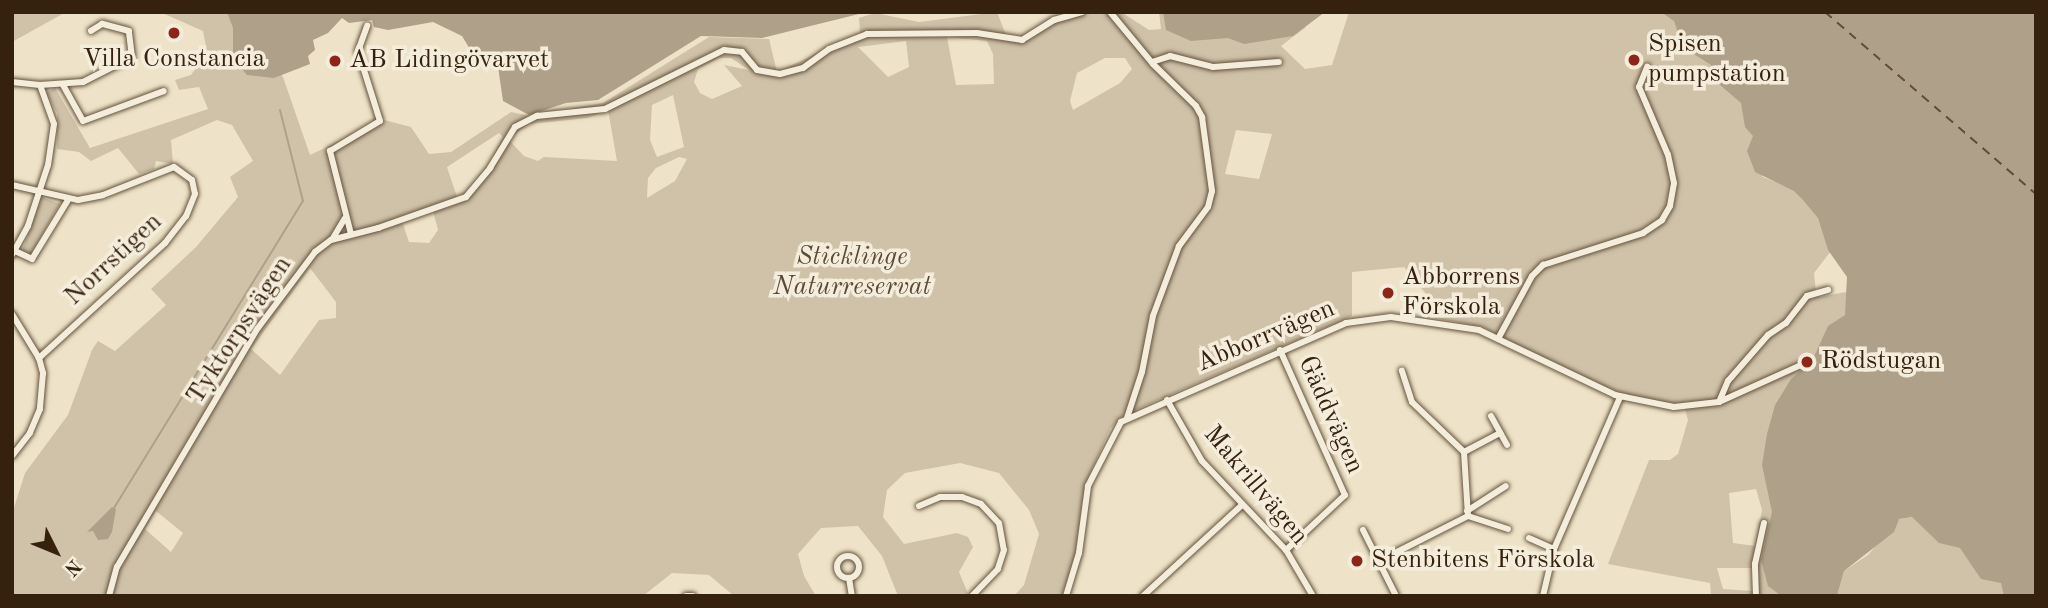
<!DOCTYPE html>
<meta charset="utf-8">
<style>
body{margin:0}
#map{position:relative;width:2048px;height:608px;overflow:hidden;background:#eee3c8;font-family:"Old Standard TT",serif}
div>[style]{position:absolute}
.green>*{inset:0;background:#cfc2a9}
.water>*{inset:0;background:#afa189}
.stream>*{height:2px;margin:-1px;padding:0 1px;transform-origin:1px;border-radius:1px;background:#afa189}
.ferry>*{height:2px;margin-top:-1px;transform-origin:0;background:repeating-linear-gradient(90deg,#604e3a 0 9px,transparent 0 16px)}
.roads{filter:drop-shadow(0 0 2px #64523d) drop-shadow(0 0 2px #64523d)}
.minor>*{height:6px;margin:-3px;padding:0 3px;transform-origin:3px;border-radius:3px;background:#f4eddb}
.minor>.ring{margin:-3px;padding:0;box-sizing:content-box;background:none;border:6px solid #f4eddb;border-radius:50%}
.dots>*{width:19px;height:19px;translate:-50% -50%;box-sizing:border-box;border:4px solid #f4eddb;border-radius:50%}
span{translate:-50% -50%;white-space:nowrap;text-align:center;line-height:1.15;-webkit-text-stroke:7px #f4eddb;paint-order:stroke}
.poi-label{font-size:26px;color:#36210f}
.left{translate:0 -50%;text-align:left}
.park-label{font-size:26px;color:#5c4936;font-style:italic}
.street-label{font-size:26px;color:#36210f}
.frame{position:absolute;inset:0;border:14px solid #36210f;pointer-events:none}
.north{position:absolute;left:21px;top:517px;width:70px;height:70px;-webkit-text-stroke:5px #f4eddb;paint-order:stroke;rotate:133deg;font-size:19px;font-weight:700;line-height:28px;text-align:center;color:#36210f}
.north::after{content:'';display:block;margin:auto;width:24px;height:32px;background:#36210f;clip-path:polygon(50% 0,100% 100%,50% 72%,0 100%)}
</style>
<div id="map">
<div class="green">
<i style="clip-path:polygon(12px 12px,66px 12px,12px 42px)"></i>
<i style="clip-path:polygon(evenodd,160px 12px,227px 12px,283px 77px,310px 155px,384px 120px,411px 127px,429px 154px,451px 152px,511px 112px,530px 116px,603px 103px,709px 37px,769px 39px,777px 72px,860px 33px,859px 18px,875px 13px,919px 22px,997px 12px,1006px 35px,1022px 37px,1076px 12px,1121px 12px,1149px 30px,1161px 29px,1159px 12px,1168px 12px,1170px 20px,1306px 27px,1281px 46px,1305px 69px,1332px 65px,1349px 12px,1668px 12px,1691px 47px,1700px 50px,1740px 100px,1754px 136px,1749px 153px,1763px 177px,1797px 191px,1820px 217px,1831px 251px,1814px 273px,1816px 292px,1820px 297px,1851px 291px,1847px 314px,1771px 502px,1773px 518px,1762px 562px,1784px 596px,1711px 596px,1710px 583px,1608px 564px,1649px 460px,1670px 460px,1678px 454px,1688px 420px,1684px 405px,1629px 396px,1574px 375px,1483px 327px,1434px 318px,1436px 306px,1404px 267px,1352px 272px,1352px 316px,1123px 415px,1110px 429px,1085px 485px,1075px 556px,1062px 596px,1014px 596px,1024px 585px,1039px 534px,1029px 510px,999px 473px,960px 463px,905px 473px,887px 490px,883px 517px,904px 544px,957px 533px,968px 537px,973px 547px,959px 572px,969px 596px,898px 596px,882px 556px,858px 526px,821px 528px,798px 554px,804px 576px,816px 596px,734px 596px,709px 575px,672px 573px,643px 596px,12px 596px,12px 514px,25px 473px,68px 415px,92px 350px,98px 341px,115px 351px,166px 305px,151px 289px,196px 247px,238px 197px,230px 177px,253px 161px,232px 125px,217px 120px,171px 140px,173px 164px,156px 161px,154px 169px,139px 174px,118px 148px,91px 161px,79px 152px,57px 149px,57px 113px,46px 93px,55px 88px,90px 148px,208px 109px,199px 87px,179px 90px,175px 80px,191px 75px,207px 52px,203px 31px,160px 12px,947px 37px,987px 41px,993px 54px,994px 84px,956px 85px,947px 37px,160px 12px,906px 41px,909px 67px,888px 77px,858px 47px,906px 41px,160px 12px,719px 58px,731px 58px,749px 70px,724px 65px,742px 86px,712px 99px,700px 93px,694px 82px,698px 69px,719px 58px,160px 12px,1105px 58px,1125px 58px,1132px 69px,1120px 83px,1073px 110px,1070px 101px,1077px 73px,1105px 58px,160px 12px,673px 95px,684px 147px,657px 157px,650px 140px,652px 105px,673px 95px,160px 12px,608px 110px,617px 161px,544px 157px,538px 161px,524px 156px,510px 141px,504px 148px,510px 138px,529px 124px,588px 118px,608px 110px,160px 12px,1236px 130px,1272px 134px,1259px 179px,1225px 174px,1236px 130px,160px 12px,499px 133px,503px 137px,487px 168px,472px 189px,457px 197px,447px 167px,499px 133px,160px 12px,679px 157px,687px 159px,675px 181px,647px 198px,648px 178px,656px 168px,679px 157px,160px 12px,433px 211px,438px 230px,429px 243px,409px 242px,402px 221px,433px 211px,160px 12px,310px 268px,336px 302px,336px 318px,319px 320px,280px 375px,251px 349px,310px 268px,160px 12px,1756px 489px,1762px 510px,1755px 546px,1733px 543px,1729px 493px,1756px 489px,160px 12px,156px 511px,183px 533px,171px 552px,145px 529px,156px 511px,160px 12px,1753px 562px,1753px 591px,1723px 589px,1717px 568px,1752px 568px,1753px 562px)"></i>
<i style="clip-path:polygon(41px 197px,60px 204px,29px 257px,22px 252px)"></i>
<i style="clip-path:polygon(1913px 517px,1961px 544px,2001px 577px,2010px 596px,1837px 596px,1844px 571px,1868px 555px,1899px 519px)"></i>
</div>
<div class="water">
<i style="clip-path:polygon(227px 12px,867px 12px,762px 38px,701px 36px,598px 100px,566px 103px,529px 115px,503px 101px,498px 67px,490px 67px,471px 51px,462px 36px,433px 22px,388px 30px,374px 27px,372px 20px,349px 23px,342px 18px,328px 33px,313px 40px,315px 50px,308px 56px,310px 64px,274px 78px,247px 75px,233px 58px,233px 28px)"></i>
<i style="clip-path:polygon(1163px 12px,1325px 12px,1293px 36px,1244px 44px,1228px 38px,1191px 41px,1166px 30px)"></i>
<i style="clip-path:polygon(1661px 12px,2036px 12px,2036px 596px,2004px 596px,2001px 583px,1981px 579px,1960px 548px,1939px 543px,1912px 517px,1899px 519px,1894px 532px,1844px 571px,1837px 596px,1780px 595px,1768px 586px,1761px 560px,1772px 512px,1762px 465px,1767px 434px,1775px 405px,1791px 379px,1812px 361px,1828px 326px,1845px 315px,1847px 277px,1828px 250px,1818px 218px,1803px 200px,1794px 191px,1755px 172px,1747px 151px,1753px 136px,1745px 127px,1741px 103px,1720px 85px,1711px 65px,1683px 47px,1674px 21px)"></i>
<i style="clip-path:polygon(112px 507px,116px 509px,112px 532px,108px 539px,98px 540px,93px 531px,87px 532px)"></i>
</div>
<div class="stream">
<i style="left:114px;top:508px;width:361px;rotate:-58.4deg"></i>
<i style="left:303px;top:201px;width:94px;rotate:-104.2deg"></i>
</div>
<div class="ferry">
<i style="left:1825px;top:12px;width:279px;rotate:40.8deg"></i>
</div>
<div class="roads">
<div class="minor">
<i style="left:1110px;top:12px;width:67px;rotate:50.4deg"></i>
<i style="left:1153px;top:64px;width:60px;rotate:44.3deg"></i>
<i style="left:1196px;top:106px;width:13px;rotate:61deg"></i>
<i style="left:1202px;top:117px;width:75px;rotate:82.3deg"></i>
<i style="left:1212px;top:191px;width:16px;rotate:104deg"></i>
<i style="left:1208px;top:207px;width:49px;rotate:126.6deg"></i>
<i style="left:1179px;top:246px;width:75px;rotate:110.4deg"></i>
<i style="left:1153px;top:316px;width:57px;rotate:101.1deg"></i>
<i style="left:1142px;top:372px;width:48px;rotate:108.1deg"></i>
<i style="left:1152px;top:62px;width:19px;rotate:-18deg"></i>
<i style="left:1170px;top:56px;width:44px;rotate:14.3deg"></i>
<i style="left:1213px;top:67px;width:66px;rotate:-4.3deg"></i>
<i style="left:12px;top:82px;width:28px;rotate:6deg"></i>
<i style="left:40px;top:85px;width:41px;rotate:70.3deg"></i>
<i style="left:54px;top:124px;width:41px;rotate:98.3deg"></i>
<i style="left:48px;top:165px;width:64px;rotate:108.2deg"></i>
<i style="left:28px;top:226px;width:33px;rotate:119deg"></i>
<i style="left:40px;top:85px;width:43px;rotate:-4deg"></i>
<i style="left:83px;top:82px;width:55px;rotate:-27deg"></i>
<i style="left:132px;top:57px;width:26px;rotate:-97deg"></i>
<i style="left:129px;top:31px;width:28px;rotate:-165deg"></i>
<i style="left:102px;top:24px;width:13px;rotate:148deg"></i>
<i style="left:63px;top:85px;width:41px;rotate:60.9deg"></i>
<i style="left:83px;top:121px;width:86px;rotate:-20.3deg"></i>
<i style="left:12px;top:185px;width:68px;rotate:12.8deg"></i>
<i style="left:78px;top:200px;width:25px;rotate:-11deg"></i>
<i style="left:103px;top:195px;width:76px;rotate:-21.5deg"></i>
<i style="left:174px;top:167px;width:22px;rotate:36deg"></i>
<i style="left:192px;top:180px;width:14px;rotate:78deg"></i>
<i style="left:195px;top:194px;width:24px;rotate:112deg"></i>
<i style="left:186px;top:216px;width:34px;rotate:128deg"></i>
<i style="left:165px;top:243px;width:171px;rotate:137.6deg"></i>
<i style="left:39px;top:358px;width:16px;rotate:75deg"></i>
<i style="left:43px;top:373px;width:36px;rotate:95deg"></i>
<i style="left:40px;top:409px;width:26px;rotate:113deg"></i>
<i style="left:30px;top:433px;width:29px;rotate:128deg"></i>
<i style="left:351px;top:234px;width:86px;rotate:-104.2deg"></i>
<i style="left:330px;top:151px;width:58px;rotate:-31deg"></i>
<i style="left:380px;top:121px;width:73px;rotate:-107.4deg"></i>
<i style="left:358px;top:51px;width:27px;rotate:-70deg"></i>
<i style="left:333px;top:238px;width:23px;rotate:-59deg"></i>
<i style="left:15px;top:251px;width:19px;rotate:25deg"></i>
<i style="left:32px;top:259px;width:69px;rotate:-58.6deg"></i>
<i style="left:12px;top:314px;width:52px;rotate:58.5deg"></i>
<i style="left:1499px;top:337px;width:69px;rotate:-61.6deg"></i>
<i style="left:1532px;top:276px;width:16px;rotate:-45deg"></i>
<i style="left:1543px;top:265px;width:105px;rotate:-17.7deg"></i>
<i style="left:1643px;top:233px;width:23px;rotate:-34deg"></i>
<i style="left:1662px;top:220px;width:16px;rotate:-60deg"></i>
<i style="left:1670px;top:206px;width:23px;rotate:-80deg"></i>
<i style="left:1674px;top:183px;width:29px;rotate:-102deg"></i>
<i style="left:1668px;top:155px;width:74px;rotate:-113.1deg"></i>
<i style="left:1639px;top:87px;width:22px;rotate:-68deg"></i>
<i style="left:1280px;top:350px;width:159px;rotate:65.9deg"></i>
<i style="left:1345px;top:495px;width:81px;rotate:137deg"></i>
<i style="left:1167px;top:400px;width:70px;rotate:60.2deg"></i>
<i style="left:1202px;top:461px;width:122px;rotate:46.7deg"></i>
<i style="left:1286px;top:550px;width:53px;rotate:59.6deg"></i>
<i style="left:1719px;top:402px;width:23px;rotate:-67deg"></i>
<i style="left:1728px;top:381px;width:61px;rotate:-49deg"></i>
<i style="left:1768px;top:335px;width:22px;rotate:-34deg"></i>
<i style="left:1786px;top:323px;width:34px;rotate:-52deg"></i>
<i style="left:1807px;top:296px;width:22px;rotate:-16deg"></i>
<i style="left:1491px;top:416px;width:33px;rotate:61deg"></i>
<i style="left:1464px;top:452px;width:41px;rotate:-27.8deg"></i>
<i style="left:919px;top:506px;width:23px;rotate:-23deg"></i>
<i style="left:940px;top:497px;width:22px"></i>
<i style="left:962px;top:497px;width:20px;rotate:20deg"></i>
<i style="left:981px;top:504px;width:26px;rotate:47deg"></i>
<i style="left:999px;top:523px;width:27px;rotate:80deg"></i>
<i style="left:1004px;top:550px;width:20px;rotate:108deg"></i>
<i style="left:998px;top:569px;width:37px;rotate:134deg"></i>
<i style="left:1467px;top:511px;width:46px;rotate:-32.7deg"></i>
<i style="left:1468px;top:516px;width:42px;rotate:18deg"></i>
<i style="left:1363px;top:530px;width:74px;rotate:63.4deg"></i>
<i style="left:1529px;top:538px;width:27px;rotate:24deg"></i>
<i class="ring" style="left:837px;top:556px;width:16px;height:16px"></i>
<i style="left:1379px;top:561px;width:100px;rotate:-26.8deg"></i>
<i style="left:1468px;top:516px;width:64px;rotate:-93.6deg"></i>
<i style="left:1464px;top:452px;width:72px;rotate:-136.1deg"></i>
<i style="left:1412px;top:402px;width:33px;rotate:-108deg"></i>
<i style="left:849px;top:578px;width:18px;rotate:81deg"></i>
<i style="left:109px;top:596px;width:30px;rotate:-75deg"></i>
<i style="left:117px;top:567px;width:277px;rotate:-59.5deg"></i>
<i style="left:258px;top:328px;width:95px;rotate:-53.1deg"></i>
<i style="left:315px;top:252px;width:20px;rotate:-37deg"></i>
<i style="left:331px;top:240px;width:49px;rotate:-14.3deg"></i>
<i style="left:378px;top:228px;width:93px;rotate:-19.4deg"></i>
<i style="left:466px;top:197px;width:38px;rotate:-50deg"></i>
<i style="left:490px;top:168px;width:48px;rotate:-58.6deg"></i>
<i style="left:515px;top:127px;width:25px;rotate:-27deg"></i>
<i style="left:537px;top:116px;width:68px;rotate:-5.9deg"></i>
<i style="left:605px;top:109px;width:133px;rotate:-26.4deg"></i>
<i style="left:724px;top:50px;width:18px;rotate:6deg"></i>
<i style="left:742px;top:52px;width:23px;rotate:50deg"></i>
<i style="left:757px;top:70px;width:23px;rotate:10deg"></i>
<i style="left:780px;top:74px;width:24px;rotate:-15deg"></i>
<i style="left:803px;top:68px;width:32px;rotate:-36deg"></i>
<i style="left:829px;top:49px;width:41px;rotate:-21.5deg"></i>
<i style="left:867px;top:34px;width:110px;rotate:-0.5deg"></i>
<i style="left:977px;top:33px;width:46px;rotate:8.8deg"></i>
<i style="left:1022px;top:40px;width:38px;rotate:-32deg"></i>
<i style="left:1054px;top:20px;width:29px;rotate:-16deg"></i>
<i style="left:686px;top:596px;width:7px"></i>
<i style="left:1066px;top:596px;width:45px;rotate:-73.2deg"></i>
<i style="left:1079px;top:553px;width:68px;rotate:-82.3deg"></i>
<i style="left:1088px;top:486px;width:72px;rotate:-62.7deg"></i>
<i style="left:1121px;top:422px;width:246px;rotate:-23.7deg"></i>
<i style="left:1346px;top:323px;width:45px;rotate:-7.6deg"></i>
<i style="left:1391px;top:317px;width:89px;rotate:8.4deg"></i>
<i style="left:1479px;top:330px;width:151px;rotate:25.5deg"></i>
<i style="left:1615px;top:395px;width:60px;rotate:11.5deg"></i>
<i style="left:1674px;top:407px;width:45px;rotate:-6.3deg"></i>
<i style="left:1719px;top:402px;width:92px;rotate:-24.3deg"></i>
<i style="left:1143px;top:596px;width:133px;rotate:-42.6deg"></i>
<i style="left:1543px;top:596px;width:48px;rotate:-76.8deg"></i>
<i style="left:1554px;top:549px;width:166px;rotate:-66.5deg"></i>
<i style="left:1756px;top:596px;width:32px;rotate:-92deg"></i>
<i style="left:1755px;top:564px;width:42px;rotate:-77.6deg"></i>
</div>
</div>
<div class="dots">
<i style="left:174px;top:33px;background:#8f2418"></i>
<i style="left:1634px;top:60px;background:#8f2418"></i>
<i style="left:335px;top:61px;background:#8f2418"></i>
<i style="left:1388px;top:293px;background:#8f2418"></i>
<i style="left:1807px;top:362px;background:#8f2418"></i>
<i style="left:1357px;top:561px;background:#8f2418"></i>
</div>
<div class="poi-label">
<span class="left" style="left:1648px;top:60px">Spisen<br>pumpstation</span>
<span style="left:174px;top:60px">Villa Constancia</span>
<span class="left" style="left:349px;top:61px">AB Lidingövarvet</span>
<span class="left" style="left:1402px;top:293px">Abborrens<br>Förskola</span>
<span class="left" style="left:1821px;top:362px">Rödstugan</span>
<span class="left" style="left:1371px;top:561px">Stenbitens Förskola</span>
</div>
<div class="park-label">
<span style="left:852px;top:273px">Sticklinge<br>Naturreservat</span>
</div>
<div class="street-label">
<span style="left:114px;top:260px;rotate:-43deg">Norrstigen</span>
<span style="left:240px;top:331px;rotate:-57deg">Tyktorpsvägen</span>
<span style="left:1266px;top:337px;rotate:-23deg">Abborrvägen</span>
<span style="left:1330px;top:415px;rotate:66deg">Gäddvägen</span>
<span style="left:1255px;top:486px;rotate:50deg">Makrillvägen</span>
</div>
<div class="frame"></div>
<div class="north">N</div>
</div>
